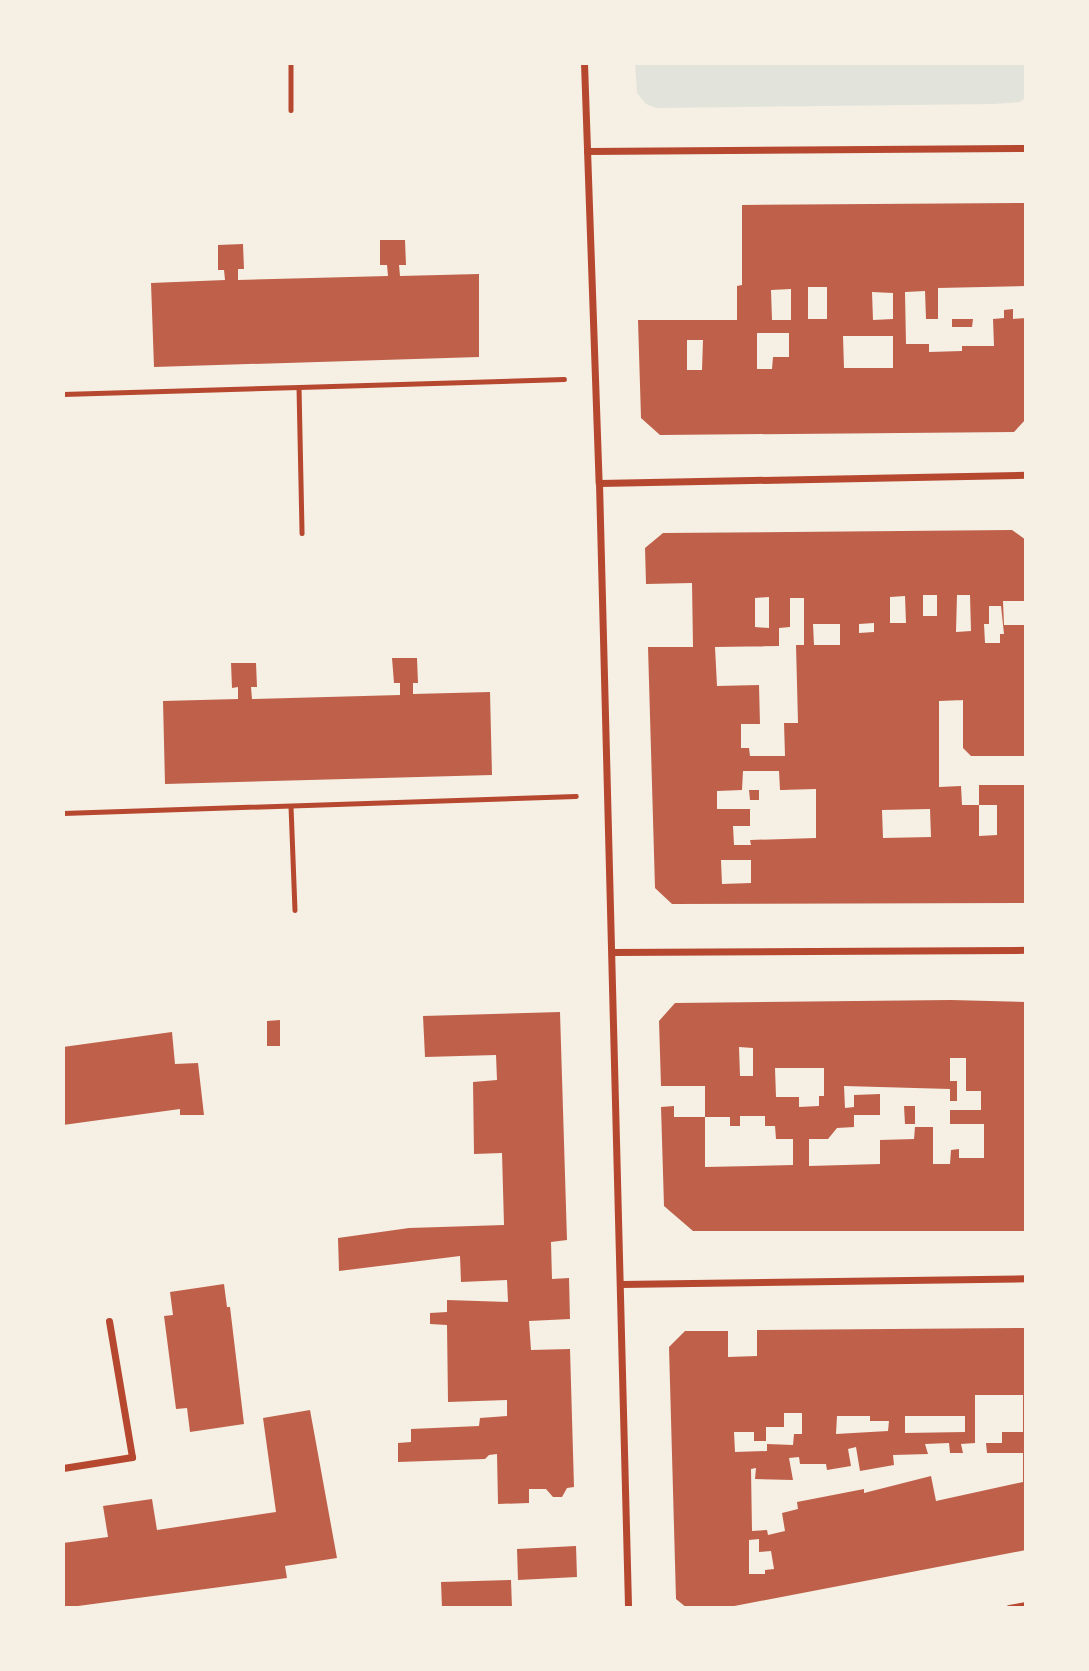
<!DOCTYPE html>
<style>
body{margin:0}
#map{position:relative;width:1089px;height:1671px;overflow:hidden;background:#f6efe4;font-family:"Work Sans",sans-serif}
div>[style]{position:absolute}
.green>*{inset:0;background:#e2e4dc}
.building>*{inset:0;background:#bf614a}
.path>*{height:4.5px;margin:-2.25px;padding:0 2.25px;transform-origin:2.25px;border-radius:2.25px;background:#b5482f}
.minor>*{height:7px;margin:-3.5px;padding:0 3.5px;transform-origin:3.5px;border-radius:3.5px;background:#b5482f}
span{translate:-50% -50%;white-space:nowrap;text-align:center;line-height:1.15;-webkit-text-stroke:6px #f6efe4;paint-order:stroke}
.frame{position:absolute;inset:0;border:65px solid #f6efe4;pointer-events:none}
</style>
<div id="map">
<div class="green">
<i style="clip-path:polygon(635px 63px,1026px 63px,1026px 97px,1020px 102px,994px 104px,656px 108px,646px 104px,637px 93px)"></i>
</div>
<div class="building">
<i style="clip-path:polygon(evenodd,1026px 203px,1026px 286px,938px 288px,938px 319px,926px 319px,925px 291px,905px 292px,906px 344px,929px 344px,929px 352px,962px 351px,962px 346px,994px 346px,993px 319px,1004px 318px,1004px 310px,1013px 309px,1013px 319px,1026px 318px,1026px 419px,1014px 432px,660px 435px,641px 418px,638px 320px,737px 320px,737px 286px,742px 285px,742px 205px,1026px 203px,808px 287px,827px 287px,827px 319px,808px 319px,808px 287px,1026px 203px,791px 289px,791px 320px,772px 320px,771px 290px,791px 289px,1026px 203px,872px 292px,893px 293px,893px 319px,873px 320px,872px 292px,1026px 203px,757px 333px,789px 333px,789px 357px,773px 357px,772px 369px,757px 369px,757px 333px,1026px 203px,843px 336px,893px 336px,893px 368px,844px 368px,843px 336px,1026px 203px,687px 340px,703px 340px,702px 370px,687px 370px,687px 340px)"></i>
<i style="clip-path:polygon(380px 240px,405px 240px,406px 265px,399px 265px,400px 276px,479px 274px,479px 357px,154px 367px,151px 283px,225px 280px,224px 270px,218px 270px,218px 245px,243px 244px,244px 269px,238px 269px,238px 280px,388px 276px,387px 265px,380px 265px)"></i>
<i style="clip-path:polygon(952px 319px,973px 319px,972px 327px,952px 327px)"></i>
<i style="clip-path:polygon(evenodd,1012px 530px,1026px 540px,1026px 601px,1003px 601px,1004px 625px,1026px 625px,1026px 756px,971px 756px,963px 748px,963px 700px,939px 701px,939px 787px,961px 786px,962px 805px,979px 805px,979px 785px,1026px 785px,1026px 903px,672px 904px,655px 888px,648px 647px,693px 647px,692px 583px,646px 584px,645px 548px,663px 533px,1012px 530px,923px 595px,937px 595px,937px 616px,923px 616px,923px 595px,1012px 530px,957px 595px,970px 595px,971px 631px,956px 632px,957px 595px,1012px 530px,905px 596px,906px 623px,890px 623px,890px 597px,905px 596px,1012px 530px,769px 597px,769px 628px,755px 627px,755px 598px,769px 597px,1012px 530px,790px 598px,804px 598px,804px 645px,796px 645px,798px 723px,784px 723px,785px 756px,750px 756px,749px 748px,741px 748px,741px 724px,760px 724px,759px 685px,717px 686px,715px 647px,779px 646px,779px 628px,790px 627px,790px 598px,1012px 530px,989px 606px,1001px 606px,1004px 634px,1000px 634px,1000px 643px,985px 643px,984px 624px,989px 624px,989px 606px,1012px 530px,874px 623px,874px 632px,859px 633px,859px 624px,874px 623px,1012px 530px,813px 624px,840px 624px,840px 645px,814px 645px,813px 624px,1012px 530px,743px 771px,779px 771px,780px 790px,816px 789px,816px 838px,750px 840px,751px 845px,734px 845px,733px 826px,750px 826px,750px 809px,717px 809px,717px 791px,742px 790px,743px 771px,1012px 530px,979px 805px,997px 805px,997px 835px,979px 836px,979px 805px,1012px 530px,930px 809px,931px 837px,883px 838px,882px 810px,930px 809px,1012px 530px,721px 860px,751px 860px,751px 883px,722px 884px,721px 860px)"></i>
<i style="clip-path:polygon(392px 658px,417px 658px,418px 683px,413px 683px,413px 694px,490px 692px,492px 775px,165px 784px,163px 701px,238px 699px,238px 687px,232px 688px,231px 663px,256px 663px,257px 687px,251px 687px,252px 699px,400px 695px,400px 683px,394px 683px)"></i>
<i style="clip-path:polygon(749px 790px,759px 790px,759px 800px,750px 800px)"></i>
<i style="clip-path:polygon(evenodd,951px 1000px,1026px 1002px,1026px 1231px,693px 1231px,664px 1206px,661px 1107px,674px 1106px,674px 1117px,705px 1117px,705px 1167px,793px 1165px,793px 1139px,776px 1139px,775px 1126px,765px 1126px,765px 1116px,740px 1116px,740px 1126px,730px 1126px,730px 1117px,705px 1117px,705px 1086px,661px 1086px,659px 1021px,675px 1003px,951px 1000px,739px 1047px,753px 1048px,753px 1076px,740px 1076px,739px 1047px,951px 1000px,950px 1058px,966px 1058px,966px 1091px,981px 1091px,981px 1110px,950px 1110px,950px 1124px,984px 1124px,984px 1158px,959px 1158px,959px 1149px,951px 1150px,950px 1164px,933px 1164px,933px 1127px,915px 1127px,914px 1139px,880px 1140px,880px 1164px,809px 1166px,809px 1139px,828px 1139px,837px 1128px,854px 1127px,854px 1115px,880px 1115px,880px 1094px,854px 1095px,854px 1107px,845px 1108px,844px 1086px,950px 1089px,950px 1101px,957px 1101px,957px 1081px,950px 1081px,950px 1058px,951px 1000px,775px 1068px,824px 1068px,824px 1096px,819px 1096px,819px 1106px,799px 1107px,799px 1097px,776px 1097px,775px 1068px)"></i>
<i style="clip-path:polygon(560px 1012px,567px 1240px,551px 1242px,552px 1279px,569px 1278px,570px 1319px,529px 1321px,531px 1350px,570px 1349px,574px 1487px,567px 1488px,562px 1497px,553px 1497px,546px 1489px,529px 1489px,529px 1503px,498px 1504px,497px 1454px,489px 1455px,485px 1459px,398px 1462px,398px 1443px,411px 1442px,411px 1429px,479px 1426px,480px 1418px,507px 1416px,507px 1400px,448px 1402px,447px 1325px,430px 1324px,430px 1313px,447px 1312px,447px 1300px,508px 1302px,507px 1280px,461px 1282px,460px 1256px,339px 1271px,338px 1238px,409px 1228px,504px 1225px,502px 1153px,474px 1154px,473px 1082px,497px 1080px,496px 1055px,425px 1057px,423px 1016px)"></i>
<i style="clip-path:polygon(280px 1020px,280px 1046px,267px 1046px,267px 1021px)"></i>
<i style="clip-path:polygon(172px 1032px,175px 1064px,198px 1063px,204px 1115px,180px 1115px,180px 1109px,63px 1125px,63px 1047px)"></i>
<i style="clip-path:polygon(904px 1106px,915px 1106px,915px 1124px,905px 1124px)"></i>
<i style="clip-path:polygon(224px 1284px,227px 1307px,230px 1307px,244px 1424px,190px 1432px,187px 1408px,176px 1409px,164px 1316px,173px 1315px,170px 1292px)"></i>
<i style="clip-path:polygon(evenodd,1026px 1328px,1026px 1550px,724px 1608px,687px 1608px,676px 1599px,669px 1347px,685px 1331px,728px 1331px,728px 1357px,757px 1356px,757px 1330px,1026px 1328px,975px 1395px,1023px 1395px,1023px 1432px,1002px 1432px,1002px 1443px,986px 1443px,987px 1453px,1023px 1453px,1023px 1482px,936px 1501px,931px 1476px,864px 1493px,864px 1489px,797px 1502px,798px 1509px,782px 1513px,785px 1531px,768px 1535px,767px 1530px,752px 1531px,751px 1469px,756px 1468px,755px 1479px,793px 1480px,789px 1458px,799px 1457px,800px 1464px,826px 1464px,827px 1470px,851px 1466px,848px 1449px,856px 1447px,860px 1471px,894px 1465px,893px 1455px,928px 1454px,925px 1444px,949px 1443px,950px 1453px,963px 1453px,961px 1444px,975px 1443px,975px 1395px,1026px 1328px,784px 1413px,802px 1413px,802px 1434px,794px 1434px,793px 1445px,767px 1444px,767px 1451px,735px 1452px,734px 1432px,754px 1432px,754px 1441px,766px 1441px,766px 1427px,784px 1427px,784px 1413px,1026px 1328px,837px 1416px,870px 1416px,870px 1421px,889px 1421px,888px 1431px,836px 1434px,837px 1416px,1026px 1328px,905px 1416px,965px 1416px,965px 1432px,905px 1433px,905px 1416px,1026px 1328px,759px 1539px,759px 1552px,771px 1551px,774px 1569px,765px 1570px,765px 1574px,749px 1574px,749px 1540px,759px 1539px)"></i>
<i style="clip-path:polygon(310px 1410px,337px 1558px,285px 1566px,287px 1578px,63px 1608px,63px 1543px,108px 1537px,103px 1506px,152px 1499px,157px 1530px,276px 1512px,263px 1418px)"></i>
<i style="clip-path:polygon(576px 1546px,577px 1577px,518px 1580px,517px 1549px)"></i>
<i style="clip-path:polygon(511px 1580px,512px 1608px,442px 1608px,441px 1582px)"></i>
</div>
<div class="path">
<i style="left:291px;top:63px;width:47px;rotate:90deg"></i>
<i style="left:299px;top:387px;width:265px;rotate:-1.7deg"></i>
<i style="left:63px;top:394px;width:236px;rotate:-1.7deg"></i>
<i style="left:299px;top:387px;width:146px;rotate:88.8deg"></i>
<i style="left:291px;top:806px;width:104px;rotate:87.8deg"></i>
<i style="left:63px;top:813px;width:513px;rotate:-1.9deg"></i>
</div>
<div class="minor">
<i style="left:584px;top:63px;width:420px;rotate:88deg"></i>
<i style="left:599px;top:483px;width:1125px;rotate:88.52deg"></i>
<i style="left:587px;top:151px;width:439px;rotate:-0.4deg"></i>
<i style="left:599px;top:483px;width:427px;rotate:-1.1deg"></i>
<i style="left:612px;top:952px;width:414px;rotate:-0.3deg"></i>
<i style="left:620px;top:1284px;width:406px;rotate:-0.8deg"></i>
<i style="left:63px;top:1468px;width:70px;rotate:-9.1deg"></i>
<i style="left:132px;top:1457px;width:138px;rotate:-99.6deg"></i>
<i style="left:1009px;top:1608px;width:17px;rotate:-10deg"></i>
</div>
<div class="frame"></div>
</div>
